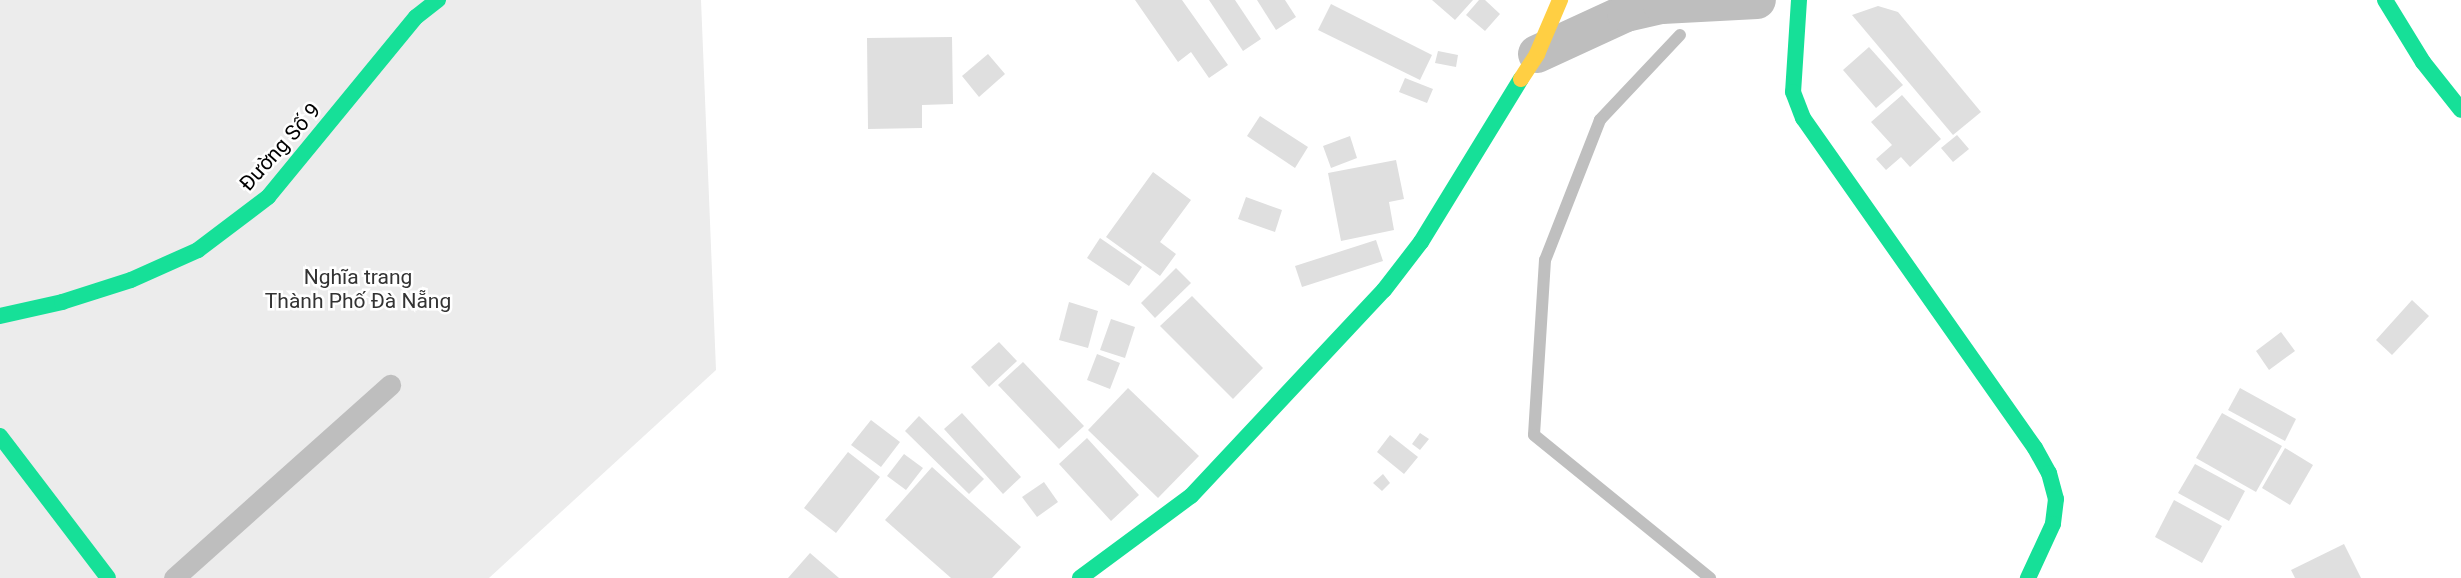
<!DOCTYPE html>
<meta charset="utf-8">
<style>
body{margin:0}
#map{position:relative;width:2461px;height:578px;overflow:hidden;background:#fff;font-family:Roboto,sans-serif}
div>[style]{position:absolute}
.green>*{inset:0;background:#ececec}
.stream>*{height:12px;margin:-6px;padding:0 6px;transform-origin:6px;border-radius:6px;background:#bfbfbf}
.building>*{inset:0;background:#dfdfdf}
.lane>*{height:21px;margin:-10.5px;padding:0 10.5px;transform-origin:10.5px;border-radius:10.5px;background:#bebebe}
.street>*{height:38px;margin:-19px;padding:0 19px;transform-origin:19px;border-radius:19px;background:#bebebe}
.fast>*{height:16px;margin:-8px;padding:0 8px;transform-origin:8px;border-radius:8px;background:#16e098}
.slow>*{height:16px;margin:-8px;padding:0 8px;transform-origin:8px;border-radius:8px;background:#ffcf43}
span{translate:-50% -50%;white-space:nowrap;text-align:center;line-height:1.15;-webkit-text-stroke:5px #fff;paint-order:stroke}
.street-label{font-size:21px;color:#000}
.park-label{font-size:21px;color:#333}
</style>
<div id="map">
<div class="green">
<i style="clip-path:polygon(0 0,701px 0,716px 370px,489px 578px,0 578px)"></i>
</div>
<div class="stream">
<i style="left:1680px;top:35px;width:117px;rotate:133.3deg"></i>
<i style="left:1600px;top:120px;width:150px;rotate:111.4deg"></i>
<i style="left:1545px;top:260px;width:175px;rotate:93.6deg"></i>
<i style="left:1534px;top:435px;width:227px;rotate:39.1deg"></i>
</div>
<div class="building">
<i style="clip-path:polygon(1135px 0,1182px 0,1228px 65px,1209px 78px,1191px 52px,1178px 62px)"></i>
<i style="clip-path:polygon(1209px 0,1235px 0,1261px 39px,1243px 51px)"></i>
<i style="clip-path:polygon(1257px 0,1285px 0,1296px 17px,1276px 30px)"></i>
<i style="clip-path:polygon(1432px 0,1473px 0,1455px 20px)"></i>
<i style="clip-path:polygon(1479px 0,1485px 0,1500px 14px,1485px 31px,1466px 15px)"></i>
<i style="clip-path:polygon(1331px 4px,1432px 55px,1420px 80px,1318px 30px)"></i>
<i style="clip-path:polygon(1878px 6px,1898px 12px,1981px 112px,1953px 135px,1852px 15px)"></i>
<i style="clip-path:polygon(952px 37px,953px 104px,922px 105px,922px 128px,868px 129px,867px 38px)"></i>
<i style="clip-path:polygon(1869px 47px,1903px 85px,1876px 108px,1843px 70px)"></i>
<i style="clip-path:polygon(1438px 51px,1458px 55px,1456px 67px,1435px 63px)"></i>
<i style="clip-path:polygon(988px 54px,1005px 74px,979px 97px,962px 76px)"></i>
<i style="clip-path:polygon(1405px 78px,1433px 89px,1427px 103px,1399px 92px)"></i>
<i style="clip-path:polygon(1902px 95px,1941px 139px,1910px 167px,1901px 157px,1886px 170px,1876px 159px,1892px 145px,1871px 122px)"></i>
<i style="clip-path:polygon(1260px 116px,1308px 147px,1295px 168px,1247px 136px)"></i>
<i style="clip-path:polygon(1957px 135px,1969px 149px,1953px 162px,1941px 148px)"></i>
<i style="clip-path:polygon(1350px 136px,1357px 158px,1331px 168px,1323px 146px)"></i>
<i style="clip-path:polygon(1396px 160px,1404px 199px,1389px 202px,1394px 230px,1341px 241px,1328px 173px)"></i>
<i style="clip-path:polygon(1153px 172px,1191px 200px,1160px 242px,1176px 254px,1160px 276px,1106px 237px)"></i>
<i style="clip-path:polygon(1246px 197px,1282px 210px,1275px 232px,1238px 219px)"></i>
<i style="clip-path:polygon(1100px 238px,1142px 267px,1129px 286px,1087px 258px)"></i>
<i style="clip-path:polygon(1376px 240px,1383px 261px,1302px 287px,1295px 266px)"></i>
<i style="clip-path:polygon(1176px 268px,1191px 283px,1155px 318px,1141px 303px)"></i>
<i style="clip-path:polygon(1192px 296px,1263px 368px,1233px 399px,1160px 326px)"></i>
<i style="clip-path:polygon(2412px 300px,2429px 316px,2392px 355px,2376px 340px)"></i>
<i style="clip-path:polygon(1069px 302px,1098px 311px,1088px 348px,1059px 340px)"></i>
<i style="clip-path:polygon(1111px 319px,1135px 327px,1125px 358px,1100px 350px)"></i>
<i style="clip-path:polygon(2281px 332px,2295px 351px,2269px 370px,2256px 351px)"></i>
<i style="clip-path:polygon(999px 342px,1017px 361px,989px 387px,971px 367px)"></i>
<i style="clip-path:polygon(1097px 354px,1120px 363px,1110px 389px,1087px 380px)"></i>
<i style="clip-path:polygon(1023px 362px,1084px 426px,1059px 449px,998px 385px)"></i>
<i style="clip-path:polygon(1128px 388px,1199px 456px,1158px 498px,1088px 430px)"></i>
<i style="clip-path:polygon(2240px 388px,2296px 419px,2285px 441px,2228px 410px)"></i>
<i style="clip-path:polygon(962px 413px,1021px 477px,1003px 494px,944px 429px)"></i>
<i style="clip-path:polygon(2222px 413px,2282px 446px,2256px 492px,2196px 458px)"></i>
<i style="clip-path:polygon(919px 416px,984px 479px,969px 494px,905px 431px)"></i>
<i style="clip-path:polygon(871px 420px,900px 442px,881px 467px,851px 445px)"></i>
<i style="clip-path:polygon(1420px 433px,1429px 439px,1420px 450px,1412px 444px)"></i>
<i style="clip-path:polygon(1390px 435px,1418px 457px,1404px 474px,1377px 452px)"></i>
<i style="clip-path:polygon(1087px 438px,1139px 495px,1111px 521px,1059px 464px)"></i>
<i style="clip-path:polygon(2285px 448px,2313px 465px,2290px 505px,2262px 488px)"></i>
<i style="clip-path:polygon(848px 452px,880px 477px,836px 533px,804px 508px)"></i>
<i style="clip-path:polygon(904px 454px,923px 468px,906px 490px,887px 476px)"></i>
<i style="clip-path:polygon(2195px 464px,2245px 491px,2229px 521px,2178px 493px)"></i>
<i style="clip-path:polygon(932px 467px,1021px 547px,992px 578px,951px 578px,885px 520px)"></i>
<i style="clip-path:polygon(1383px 474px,1390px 483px,1382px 491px,1373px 483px)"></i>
<i style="clip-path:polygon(1044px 482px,1058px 502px,1037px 517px,1022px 497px)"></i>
<i style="clip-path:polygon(2174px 500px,2222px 526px,2202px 563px,2155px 537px)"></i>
<i style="clip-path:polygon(2344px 544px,2361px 578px,2295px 578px,2291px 570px)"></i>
<i style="clip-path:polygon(810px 553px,839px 578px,788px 578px)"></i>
</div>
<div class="lane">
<i style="left:174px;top:578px;width:290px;rotate:-41.8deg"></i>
</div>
<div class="street">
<i style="left:1537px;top:54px;width:98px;rotate:-24.7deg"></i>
<i style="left:1626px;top:13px;width:37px;rotate:-13deg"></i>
<i style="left:1662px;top:5px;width:95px;rotate:-3deg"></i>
</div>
<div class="fast">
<i style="left:1799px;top:0;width:92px;rotate:93.7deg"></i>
<i style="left:1793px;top:92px;width:28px;rotate:69deg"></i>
<i style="left:1803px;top:118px;width:403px;rotate:54.9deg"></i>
<i style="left:2035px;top:448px;width:29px;rotate:61deg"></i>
<i style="left:2049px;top:473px;width:27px;rotate:75deg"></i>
<i style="left:2056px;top:499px;width:25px;rotate:97deg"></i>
<i style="left:2053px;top:524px;width:60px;rotate:114.8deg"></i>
<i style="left:2385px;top:0;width:73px;rotate:58.5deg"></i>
<i style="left:2423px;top:62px;width:61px;rotate:51.6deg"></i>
<i style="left:0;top:316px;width:64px;rotate:-12.7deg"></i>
<i style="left:62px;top:302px;width:72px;rotate:-17.7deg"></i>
<i style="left:131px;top:280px;width:73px;rotate:-24.1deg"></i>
<i style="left:198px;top:250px;width:88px;rotate:-37.1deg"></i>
<i style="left:268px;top:197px;width:233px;rotate:-50.6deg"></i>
<i style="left:416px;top:17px;width:28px;rotate:-38deg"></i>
<i style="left:0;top:436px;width:178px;rotate:52.7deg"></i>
<i style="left:1080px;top:578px;width:138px;rotate:-36.5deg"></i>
<i style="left:1191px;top:496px;width:282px;rotate:-46.9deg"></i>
<i style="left:1384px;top:290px;width:61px;rotate:-52.4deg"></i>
<i style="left:1421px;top:242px;width:191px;rotate:-58.5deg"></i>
</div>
<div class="slow">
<i style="left:1521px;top:79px;width:30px;rotate:-57deg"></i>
<i style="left:1537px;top:54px;width:59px;rotate:-66.9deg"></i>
</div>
<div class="street-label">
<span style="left:280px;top:147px;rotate:-48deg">Đường Số 9</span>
</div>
<div class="park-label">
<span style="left:358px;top:289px">Nghĩa trang<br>Thành Phố Đà Nẵng</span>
</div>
</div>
